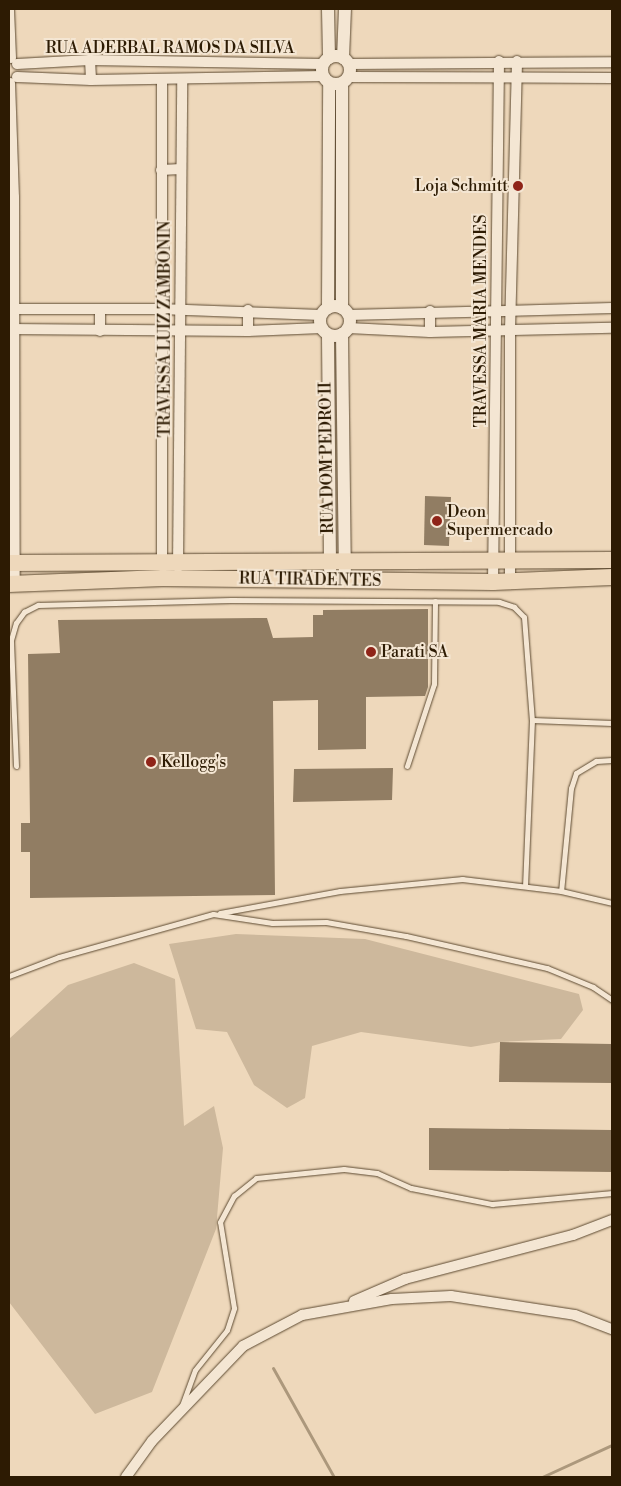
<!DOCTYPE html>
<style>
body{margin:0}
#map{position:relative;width:621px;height:1486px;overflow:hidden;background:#eed8bb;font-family:"Libre Bodoni",serif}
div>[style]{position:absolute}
.green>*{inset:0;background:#cdb89c}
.stream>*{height:3px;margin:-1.5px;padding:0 1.5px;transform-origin:1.5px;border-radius:1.5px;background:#ac987c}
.building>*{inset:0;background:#917d63}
.roads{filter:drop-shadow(0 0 1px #5d4a31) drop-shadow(0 0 1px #5d4a31)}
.service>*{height:5px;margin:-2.5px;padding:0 2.5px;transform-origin:2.5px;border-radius:2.5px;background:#f4e6d3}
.minor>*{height:10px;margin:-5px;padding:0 5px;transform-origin:5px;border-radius:5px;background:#f4e6d3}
.tertiary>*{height:12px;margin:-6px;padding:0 6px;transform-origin:6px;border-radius:6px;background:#f4e6d3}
.tertiary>.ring{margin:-6px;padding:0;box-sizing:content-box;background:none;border:12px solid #f4e6d3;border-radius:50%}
.primary>*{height:16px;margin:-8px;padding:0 8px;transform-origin:8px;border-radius:8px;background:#eed8bb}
.dots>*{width:14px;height:14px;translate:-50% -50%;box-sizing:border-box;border:2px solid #f4e6d3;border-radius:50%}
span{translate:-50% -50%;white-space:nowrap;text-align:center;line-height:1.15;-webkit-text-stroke:4px #f4e6d3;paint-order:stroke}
.street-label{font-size:16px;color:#2d1b03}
.poi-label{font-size:16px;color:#2d1b03}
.right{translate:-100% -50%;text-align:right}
.left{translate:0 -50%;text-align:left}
.frame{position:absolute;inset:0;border:10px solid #2d1b03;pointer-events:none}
</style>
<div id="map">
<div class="green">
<i style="clip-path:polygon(236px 934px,365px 939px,579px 994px,583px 1010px,561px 1039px,500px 1042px,471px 1047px,361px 1032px,312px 1046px,305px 1098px,287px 1108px,254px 1085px,227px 1032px,196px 1029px,169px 944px)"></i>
<i style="clip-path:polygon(134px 963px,175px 979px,184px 1126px,214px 1106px,223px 1148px,216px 1229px,152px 1392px,95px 1414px,9px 1302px,9px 1039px,68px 985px)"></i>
</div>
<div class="stream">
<i style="left:273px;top:1368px;width:125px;rotate:60.8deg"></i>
<i style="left:542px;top:1477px;width:77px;rotate:-24.6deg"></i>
</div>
<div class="building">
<i style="clip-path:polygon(425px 496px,451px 497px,449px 546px,424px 545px)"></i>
<i style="clip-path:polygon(428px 609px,428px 687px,425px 696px,366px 697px,366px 749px,318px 750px,318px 700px,273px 701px,275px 895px,30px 898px,30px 852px,21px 852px,21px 823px,30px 823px,28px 654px,60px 653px,58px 620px,267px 618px,273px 638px,313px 637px,313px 615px,323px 615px,323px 610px)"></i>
<i style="clip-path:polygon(393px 768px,392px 800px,293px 802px,294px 769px)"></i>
<i style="clip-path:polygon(500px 1042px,612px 1044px,612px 1083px,499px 1082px)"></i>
<i style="clip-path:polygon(429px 1128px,612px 1130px,612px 1172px,429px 1170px)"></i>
</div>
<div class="roads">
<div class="service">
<i style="left:532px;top:720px;width:80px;rotate:2.1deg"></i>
<i style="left:612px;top:760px;width:16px;rotate:176deg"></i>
<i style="left:596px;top:761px;width:23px;rotate:149deg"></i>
<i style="left:576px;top:773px;width:16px;rotate:108deg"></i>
<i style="left:571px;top:788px;width:103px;rotate:95.5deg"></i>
<i style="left:561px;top:891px;width:52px;rotate:13.2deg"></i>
<i style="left:16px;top:766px;width:126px;rotate:-92.3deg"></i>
<i style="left:11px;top:640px;width:18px;rotate:-74deg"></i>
<i style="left:16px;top:623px;width:14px;rotate:-54deg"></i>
<i style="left:24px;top:612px;width:16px;rotate:-27deg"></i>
<i style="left:38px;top:605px;width:193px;rotate:-1.5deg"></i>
<i style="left:231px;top:600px;width:268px;rotate:0.4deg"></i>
<i style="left:499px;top:602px;width:16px;rotate:18deg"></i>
<i style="left:514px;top:607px;width:14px;rotate:45deg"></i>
<i style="left:524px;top:617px;width:103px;rotate:85.6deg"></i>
<i style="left:532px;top:720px;width:165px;rotate:92.4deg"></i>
<i style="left:407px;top:766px;width:86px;rotate:-71.8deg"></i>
<i style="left:434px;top:684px;width:83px;rotate:-89.3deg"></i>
<i style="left:220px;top:913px;width:122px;rotate:-10.4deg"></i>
<i style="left:340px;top:891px;width:123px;rotate:-5.6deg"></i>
<i style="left:462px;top:879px;width:100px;rotate:6.9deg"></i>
<i style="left:9px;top:976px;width:53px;rotate:-20.8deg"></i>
<i style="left:59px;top:957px;width:160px;rotate:-15.6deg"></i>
<i style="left:213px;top:914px;width:60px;rotate:8.7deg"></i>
<i style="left:272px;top:923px;width:54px;rotate:-1.1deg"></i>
<i style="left:326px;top:922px;width:81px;rotate:9.9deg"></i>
<i style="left:406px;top:936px;width:145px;rotate:12.8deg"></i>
<i style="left:547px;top:968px;width:50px;rotate:22.4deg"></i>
<i style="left:593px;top:987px;width:23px;rotate:34deg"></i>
<i style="left:181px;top:1408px;width:40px;rotate:-69.8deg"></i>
<i style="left:195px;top:1370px;width:51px;rotate:-51.3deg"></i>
<i style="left:227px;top:1330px;width:23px;rotate:-72deg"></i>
<i style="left:234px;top:1308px;width:87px;rotate:-99.2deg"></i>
<i style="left:220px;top:1222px;width:30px;rotate:-62deg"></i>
<i style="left:234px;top:1196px;width:28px;rotate:-39deg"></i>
<i style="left:256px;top:1178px;width:88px;rotate:-5.8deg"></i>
<i style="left:344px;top:1169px;width:33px;rotate:7deg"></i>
<i style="left:377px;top:1173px;width:37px;rotate:24deg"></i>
<i style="left:411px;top:1188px;width:83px;rotate:11.2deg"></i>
<i style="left:492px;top:1204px;width:121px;rotate:-5.2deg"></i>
</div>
<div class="minor">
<i style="left:9px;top:10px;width:48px;rotate:87.6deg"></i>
<i style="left:90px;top:60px;width:20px;rotate:87deg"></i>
<i style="left:17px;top:64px;width:73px;rotate:-3.1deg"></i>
<i style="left:90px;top:60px;width:233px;rotate:1deg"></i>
<i style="left:349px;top:64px;width:263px;rotate:-0.4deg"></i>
<i style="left:17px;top:77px;width:74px;rotate:2.3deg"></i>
<i style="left:91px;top:80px;width:232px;rotate:-1deg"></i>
<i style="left:349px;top:77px;width:263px;rotate:0.2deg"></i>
<i style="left:162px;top:80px;width:486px;rotate:90deg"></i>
<i style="left:10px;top:83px;width:114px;rotate:88deg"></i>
<i style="left:14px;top:197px;width:387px;rotate:89.9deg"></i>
<i style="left:161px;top:170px;width:20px;rotate:-3deg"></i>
<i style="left:9px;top:309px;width:151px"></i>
<i style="left:160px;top:309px;width:161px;rotate:2.1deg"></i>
<i style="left:248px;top:310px;width:21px;rotate:90deg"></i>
<i style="left:430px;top:311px;width:21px;rotate:90deg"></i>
<i style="left:348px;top:315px;width:264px;rotate:-1.5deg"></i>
<i style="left:348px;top:328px;width:82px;rotate:2.8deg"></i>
<i style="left:430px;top:332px;width:182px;rotate:-1.3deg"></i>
<i style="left:9px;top:329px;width:239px;rotate:0.5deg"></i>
<i style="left:248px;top:331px;width:74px;rotate:-2.3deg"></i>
<i style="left:100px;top:331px;width:22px;rotate:-90deg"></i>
<i style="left:178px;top:567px;width:487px;rotate:-89.5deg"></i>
<i style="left:510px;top:581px;width:251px;rotate:-90deg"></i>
<i style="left:510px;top:330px;width:269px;rotate:-88.5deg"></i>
<i style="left:493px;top:582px;width:521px;rotate:-89.34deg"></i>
<i style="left:354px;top:1301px;width:56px;rotate:-23.3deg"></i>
<i style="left:405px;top:1279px;width:174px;rotate:-14.7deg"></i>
<i style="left:573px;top:1235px;width:42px;rotate:-21deg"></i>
<i style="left:126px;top:1477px;width:44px;rotate:-54.2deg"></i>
<i style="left:152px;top:1441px;width:132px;rotate:-46.2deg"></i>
<i style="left:243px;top:1346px;width:67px;rotate:-27.7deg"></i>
<i style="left:302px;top:1315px;width:91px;rotate:-10.1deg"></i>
<i style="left:392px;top:1299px;width:59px;rotate:-2.9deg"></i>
<i style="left:451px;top:1296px;width:125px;rotate:8.7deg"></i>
<i style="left:575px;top:1315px;width:40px;rotate:21deg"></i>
</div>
<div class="tertiary">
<i style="left:328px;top:9px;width:49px;rotate:88.8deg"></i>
<i class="ring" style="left:322px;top:56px;width:16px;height:16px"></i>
<i style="left:343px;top:58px;width:49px;rotate:-87.7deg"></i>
<i class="ring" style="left:320px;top:306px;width:18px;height:18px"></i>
<i style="left:328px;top:308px;width:225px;rotate:-89.7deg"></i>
<i style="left:342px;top:308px;width:225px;rotate:-90deg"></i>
<i style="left:342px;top:334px;width:247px;rotate:89.3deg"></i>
<i style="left:328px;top:335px;width:235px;rotate:89.5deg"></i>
</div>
<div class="primary">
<i style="left:9px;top:563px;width:603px;rotate:-0.29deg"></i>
<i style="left:9px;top:584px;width:154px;rotate:-2.2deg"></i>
<i style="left:163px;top:578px;width:330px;rotate:0.7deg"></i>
<i style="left:493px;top:582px;width:119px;rotate:-2.4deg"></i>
</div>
</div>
<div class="dots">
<i style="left:518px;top:186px;background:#8f2418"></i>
<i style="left:437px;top:521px;background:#8f2418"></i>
<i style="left:371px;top:652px;background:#8f2418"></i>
<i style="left:151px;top:762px;background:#8f2418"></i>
</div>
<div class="street-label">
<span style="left:170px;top:48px">RUA ADERBAL RAMOS DA SILVA</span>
<span style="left:481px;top:321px;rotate:-90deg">TRAVESSA MARIA MENDES</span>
<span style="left:165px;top:329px;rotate:-90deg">TRAVESSA LUIZ ZAMBONIN</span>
<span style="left:327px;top:458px;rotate:-91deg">RUA DOM PEDRO II</span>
<span style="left:310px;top:580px;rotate:1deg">RUA TIRADENTES</span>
</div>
<div class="poi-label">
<span class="right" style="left:508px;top:186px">Loja Schmitt</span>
<span class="left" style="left:447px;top:521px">Deon<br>Supermercado</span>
<span class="left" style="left:381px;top:652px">Parati SA</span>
<span class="left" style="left:161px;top:762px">Kellogg's</span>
</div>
<div class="frame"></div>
</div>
